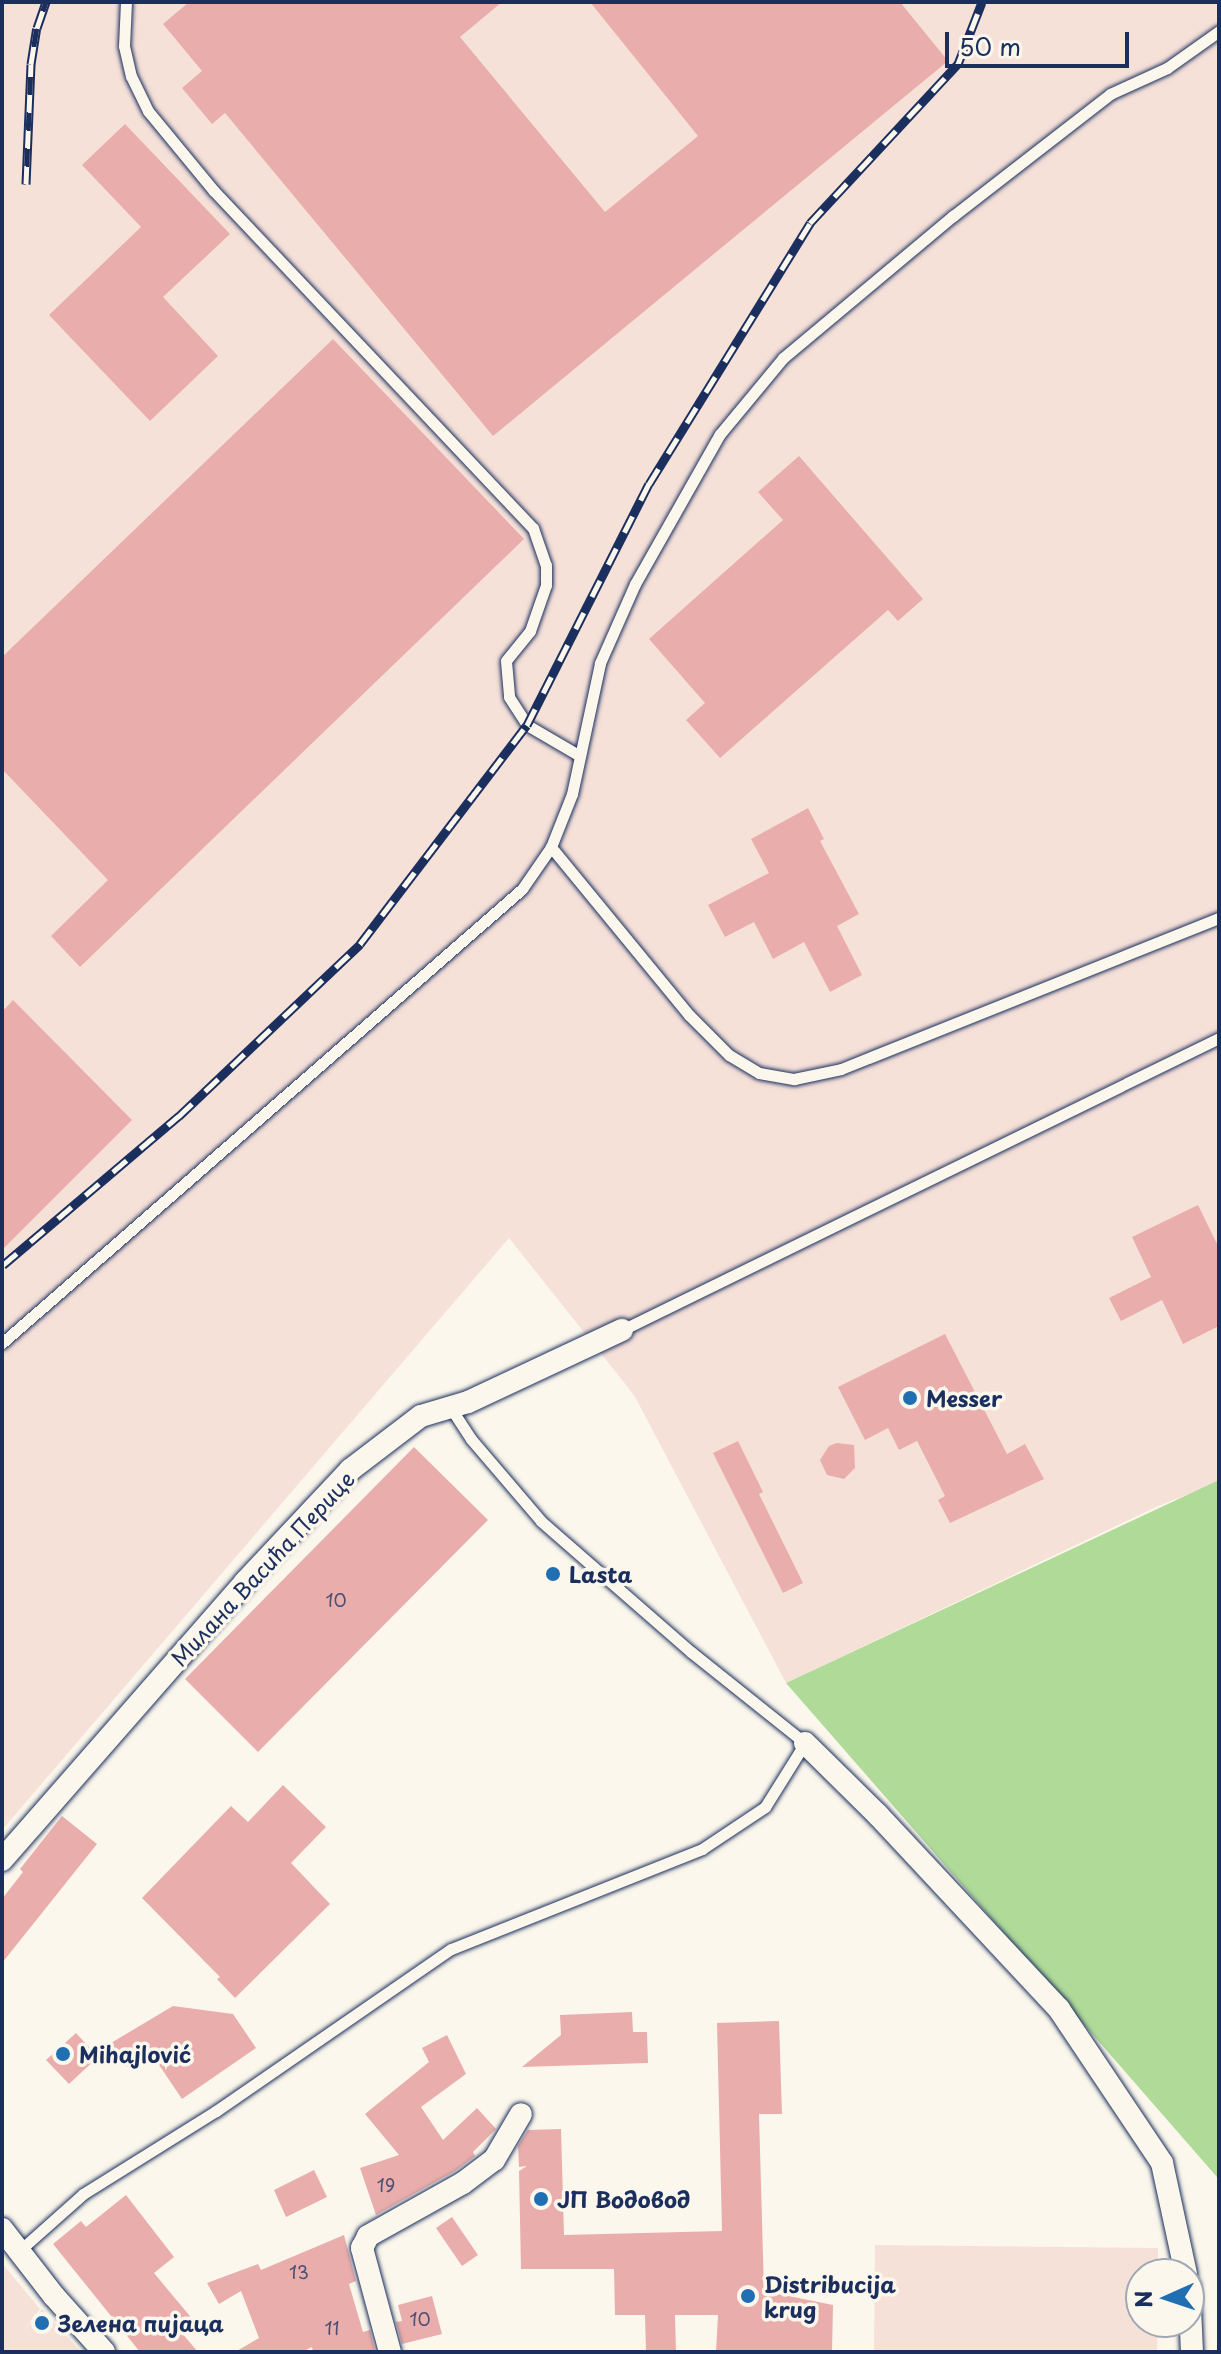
<!DOCTYPE html>
<meta charset="utf-8">
<style>
body{margin:0}
#map{position:relative;width:1221px;height:2354px;overflow:hidden;background:#fbf7ec;font-family:"Playpen Sans",sans-serif}
div>[style]{position:absolute}
.built>*{inset:0;background:#f6e1d9}
.green>*{inset:0;background:#afda98}
.building>*{inset:0;background:#e9aeac}
.roads{filter:drop-shadow(0 0 2px #1b2f5e) drop-shadow(0 0 2px #1b2f5e)}
.service>*{height:11px;margin:-5.5px;padding:0 5.5px;transform-origin:5.5px;border-radius:5.5px;background:#fbf7ec}
.minor>*{height:22px;margin:-11px;padding:0 11px;transform-origin:11px;border-radius:11px;background:#fbf7ec}
.rail>*{height:9px;margin-top:-4.5px;transform-origin:0;background:repeating-linear-gradient(90deg,#fbf7ec 0 18px,#1b2f5e 0 36px);box-sizing:border-box;border-block:2px solid #1b2f5e}
.dots>*{width:22px;height:22px;translate:-50% -50%;box-sizing:border-box;border:4px solid #fbf7ec;border-radius:50%}
span{translate:-50% -50%;white-space:nowrap;text-align:center;line-height:1.15;-webkit-text-stroke:7px #fbf7ec;paint-order:stroke}
.number-label{font-size:18px;color:#4e4f72}
.number-label span{-webkit-text-stroke-width:0}
.poi-label{font-size:22px;color:#1b2f5e;font-weight:700}
.left{translate:0 -50%;text-align:left}
.street-label{font-size:22px;color:#1b2f5e}
.frame{position:absolute;inset:0;border:4px solid #1b2f5e;pointer-events:none}
.north{position:absolute;left:1125px;top:2258px;width:80px;height:80px;box-sizing:border-box;background:#fbf7ec;border:2px solid #a1a7b3;border-radius:50%;rotate:267deg;font-size:22px;font-weight:700;line-height:32px;text-align:center;color:#1b2f5e}
.north::after{content:'';display:block;margin:auto;width:28px;height:36px;background:#1f6fb2;clip-path:polygon(50% 0,100% 100%,50% 72%,0 100%)}
.scale{position:absolute;left:945px;top:32px;width:184px;height:36px;box-sizing:border-box;border:4px solid #1b2f5e;border-top:0;padding-left:10px;font-size:24px;line-height:28px;white-space:nowrap;color:#1b2f5e;-webkit-text-stroke:6px #fbf7ec;paint-order:stroke}
</style>
<div id="map">
<div class="built">
<i style="clip-path:polygon(2px 2px,1219px 2px,1219px 1482px,1156px 1507px,786px 1683px,634px 1395px,509px 1238px,2px 1830px)"></i>
<i style="clip-path:polygon(875px 2245px,1158px 2248px,1158px 2274px,1141px 2274px,1141px 2322px,1158px 2322px,1157px 2352px,874px 2352px)"></i>
<i style="clip-path:polygon(2px 2263px,40px 2309px,22px 2333px,42px 2309px,81px 2352px,2px 2352px)"></i>
</div>
<div class="green">
<i style="clip-path:polygon(1219px 1480px,1219px 2214px,1217px 2177px,786px 1683px)"></i>
</div>
<div class="building">
<i style="clip-path:polygon(189px 2px,502px 2px,460px 37px,605px 212px,698px 136px,590px 2px,900px 2px,948px 61px,493px 436px,225px 113px,212px 124px,182px 88px,202px 71px,163px 24px)"></i>
<i style="clip-path:polygon(125px 124px,230px 234px,163px 297px,218px 356px,150px 421px,49px 315px,141px 227px,82px 165px)"></i>
<i style="clip-path:polygon(333px 339px,524px 539px,80px 967px,51px 936px,108px 880px,2px 769px,2px 657px)"></i>
<i style="clip-path:polygon(799px 456px,923px 599px,898px 621px,888px 610px,720px 758px,686px 720px,705px 703px,649px 639px,783px 520px,758px 492px)"></i>
<i style="clip-path:polygon(808px 808px,824px 839px,820px 841px,859px 914px,837px 926px,862px 975px,830px 992px,804px 942px,773px 959px,754px 922px,725px 937px,708px 905px,769px 873px,751px 839px)"></i>
<i style="clip-path:polygon(13px 1000px,132px 1120px,2px 1250px,2px 1012px)"></i>
<i style="clip-path:polygon(1198px 1205px,1219px 1248px,1219px 1326px,1183px 1344px,1162px 1300px,1121px 1321px,1109px 1298px,1151px 1277px,1132px 1237px)"></i>
<i style="clip-path:polygon(945px 1334px,1007px 1454px,1025px 1444px,1044px 1479px,950px 1523px,938px 1500px,945px 1496px,917px 1441px,899px 1450px,888px 1428px,865px 1440px,838px 1387px)"></i>
<i style="clip-path:polygon(738px 1441px,763px 1492px,759px 1494px,803px 1583px,783px 1593px,713px 1453px)"></i>
<i style="clip-path:polygon(837px 1443px,854px 1445px,855px 1468px,844px 1479px,827px 1475px,820px 1460px,829px 1446px)"></i>
<i style="clip-path:polygon(414px 1447px,488px 1520px,258px 1752px,185px 1679px)"></i>
<i style="clip-path:polygon(283px 1785px,326px 1827px,291px 1863px,330px 1904px,235px 1998px,217px 1979px,220px 1977px,142px 1898px,231px 1806px,248px 1822px)"></i>
<i style="clip-path:polygon(62px 1816px,97px 1844px,2px 1963px,2px 1899px,23px 1872px,20px 1869px)"></i>
<i style="clip-path:polygon(173px 2006px,233px 2014px,256px 2048px,182px 2099px,151px 2053px,127px 2067px,111px 2043px)"></i>
<i style="clip-path:polygon(632px 2012px,633px 2032px,647px 2032px,648px 2063px,522px 2067px,561px 2035px,560px 2015px)"></i>
<i style="clip-path:polygon(779px 2021px,782px 2114px,759px 2114px,764px 2291px,833px 2305px,832px 2352px,716px 2352px,718px 2315px,675px 2315px,676px 2352px,646px 2352px,645px 2315px,615px 2315px,614px 2269px,521px 2269px,519px 2171px,527px 2166px,519px 2167px,518px 2146px,528px 2130px,561px 2129px,564px 2235px,722px 2231px,717px 2023px)"></i>
<i style="clip-path:polygon(76px 2033px,98px 2057px,69px 2084px,46px 2060px)"></i>
<i style="clip-path:polygon(447px 2035px,466px 2074px,421px 2107px,443px 2140px,477px 2108px,496px 2129px,473px 2152px,475px 2156px,455px 2171px,376px 2215px,360px 2168px,399px 2155px,365px 2114px,429px 2062px,422px 2048px)"></i>
<i style="clip-path:polygon(314px 2170px,327px 2197px,286px 2217px,274px 2190px)"></i>
<i style="clip-path:polygon(126px 2195px,174px 2257px,154px 2273px,194px 2321px,181px 2332px,198px 2352px,140px 2352px,53px 2244px,81px 2221px,86px 2227px)"></i>
<i style="clip-path:polygon(452px 2217px,478px 2255px,462px 2266px,436px 2228px)"></i>
<i style="clip-path:polygon(344px 2235px,356px 2281px,349px 2284px,363px 2332px,370px 2330px,375px 2351px,313px 2352px,312px 2347px,302px 2352px,235px 2352px,259px 2338px,241px 2291px,219px 2304px,207px 2283px,258px 2264px,261px 2270px)"></i>
<i style="clip-path:polygon(432px 2296px,442px 2334px,402px 2344px,396px 2322px,402px 2321px,398px 2305px)"></i>
</div>
<div class="roads">
<div class="service">
<i style="left:126px;top:2px;width:44px;rotate:92.6deg"></i>
<i style="left:124px;top:46px;width:31px;rotate:77deg"></i>
<i style="left:131px;top:76px;width:39px;rotate:64deg"></i>
<i style="left:148px;top:111px;width:104px;rotate:50.5deg"></i>
<i style="left:214px;top:191px;width:464px;rotate:46.6deg"></i>
<i style="left:533px;top:528px;width:39px;rotate:71deg"></i>
<i style="left:546px;top:565px;width:20px;rotate:90deg"></i>
<i style="left:546px;top:585px;width:49px;rotate:109.2deg"></i>
<i style="left:530px;top:631px;width:38px;rotate:129deg"></i>
<i style="left:506px;top:661px;width:36px;rotate:85deg"></i>
<i style="left:509px;top:697px;width:33px;rotate:57deg"></i>
<i style="left:527px;top:725px;width:61px;rotate:30.3deg"></i>
<i style="left:551px;top:847px;width:217px;rotate:50.6deg"></i>
<i style="left:689px;top:1015px;width:57px;rotate:45deg"></i>
<i style="left:729px;top:1055px;width:35px;rotate:31deg"></i>
<i style="left:759px;top:1073px;width:36px;rotate:10deg"></i>
<i style="left:794px;top:1079px;width:48px;rotate:-12deg"></i>
<i style="left:841px;top:1069px;width:407px;rotate:-21.8deg"></i>
<i style="left:622px;top:1330px;width:665px;rotate:-26.06deg"></i>
<i style="left:2px;top:1343px;width:690px;rotate:-41.12deg"></i>
<i style="left:522px;top:889px;width:51px;rotate:-55.4deg"></i>
<i style="left:551px;top:847px;width:57px;rotate:-68.4deg"></i>
<i style="left:572px;top:794px;width:134px;rotate:-77.9deg"></i>
<i style="left:600px;top:663px;width:86px;rotate:-66.1deg"></i>
<i style="left:635px;top:584px;width:172px;rotate:-60.5deg"></i>
<i style="left:720px;top:434px;width:99px;rotate:-50.3deg"></i>
<i style="left:783px;top:358px;width:222px;rotate:-39.9deg"></i>
<i style="left:953px;top:216px;width:199px;rotate:-37.8deg"></i>
<i style="left:1110px;top:94px;width:63px;rotate:-24.5deg"></i>
<i style="left:1167px;top:68px;width:64px;rotate:-35.4deg"></i>
<i style="left:19px;top:2251px;width:86px;rotate:-41.7deg"></i>
<i style="left:83px;top:2194px;width:157px;rotate:-32deg"></i>
<i style="left:216px;top:2111px;width:285px;rotate:-34.6deg"></i>
<i style="left:451px;top:1949px;width:270px;rotate:-21.7deg"></i>
<i style="left:702px;top:1849px;width:76px;rotate:-33.7deg"></i>
<i style="left:765px;top:1807px;width:75px;rotate:-58deg"></i>
<i style="left:805px;top:1743px;width:146px;rotate:-141.4deg"></i>
<i style="left:691px;top:1652px;width:199px;rotate:-138.9deg"></i>
<i style="left:541px;top:1521px;width:108px;rotate:-130.5deg"></i>
<i style="left:471px;top:1439px;width:38px;rotate:-123deg"></i>
</div>
<div class="minor">
<i style="left:805px;top:1743px;width:103px;rotate:44.6deg"></i>
<i style="left:878px;top:1815px;width:265px;rotate:47deg"></i>
<i style="left:1059px;top:2009px;width:185px;rotate:56.2deg"></i>
<i style="left:1162px;top:2163px;width:114px;rotate:77.8deg"></i>
<i style="left:2px;top:1860px;width:369px;rotate:-48.8deg"></i>
<i style="left:245px;top:1582px;width:154px;rotate:-46.8deg"></i>
<i style="left:350px;top:1470px;width:89px;rotate:-37.3deg"></i>
<i style="left:421px;top:1416px;width:49px;rotate:-16.6deg"></i>
<i style="left:468px;top:1402px;width:170px;rotate:-25.1deg"></i>
<i style="left:2px;top:2229px;width:85px;rotate:52.2deg"></i>
<i style="left:54px;top:2296px;width:75px;rotate:48.2deg"></i>
<i style="left:1189px;top:2286px;width:66px;rotate:87.4deg"></i>
<i style="left:390px;top:2352px;width:108px;rotate:-105.1deg"></i>
<i style="left:362px;top:2248px;width:13px;rotate:-63deg"></i>
<i style="left:368px;top:2236px;width:109px;rotate:-29.2deg"></i>
<i style="left:463px;top:2183px;width:39px;rotate:-37deg"></i>
<i style="left:494px;top:2160px;width:53px;rotate:-59.6deg"></i>
</div>
</div>
<div class="rail">
<i style="left:26px;top:184px;width:120px;rotate:-87.6deg"></i>
<i style="left:31px;top:64px;width:36px;rotate:-81deg"></i>
<i style="left:37px;top:28px;width:28px;rotate:-71deg"></i>
<i style="left:3px;top:1265px;width:231px;rotate:-40.3deg"></i>
<i style="left:179px;top:1116px;width:250px;rotate:-43.5deg"></i>
<i style="left:360px;top:944px;width:275px;rotate:-52.7deg"></i>
<i style="left:527px;top:725px;width:270px;rotate:-63.2deg"></i>
<i style="left:649px;top:484px;width:307px;rotate:-58.3deg"></i>
<i style="left:810px;top:223px;width:217px;rotate:-47.1deg"></i>
<i style="left:958px;top:64px;width:66px;rotate:-68.8deg"></i>
</div>
<div class="dots">
<i style="left:910px;top:1398px;background:#1f6fb2"></i>
<i style="left:553px;top:1574px;background:#1f6fb2"></i>
<i style="left:63px;top:2054px;background:#1f6fb2"></i>
<i style="left:541px;top:2199px;background:#1f6fb2"></i>
<i style="left:748px;top:2296px;background:#1f6fb2"></i>
<i style="left:42px;top:2323px;background:#1f6fb2"></i>
</div>
<div class="number-label">
<span style="left:336px;top:1600px">10</span>
<span style="left:386px;top:2185px">19</span>
<span style="left:299px;top:2272px">13</span>
<span style="left:420px;top:2319px">10</span>
<span style="left:332px;top:2328px">11</span>
</div>
<div class="poi-label">
<span class="left" style="left:926px;top:1398px">Messer</span>
<span class="left" style="left:569px;top:1574px">Lasta</span>
<span class="left" style="left:79px;top:2054px">Mihajlović</span>
<span class="left" style="left:557px;top:2199px">ЈП Водовод</span>
<span class="left" style="left:764px;top:2296px">Distribucija<br>krug</span>
<span class="left" style="left:58px;top:2323px">Зелена пијаца</span>
</div>
<div class="street-label">
<span style="left:262px;top:1568px;rotate:-47deg">Милана Васића Перице</span>
</div>
<div class="frame"></div>
<div class="north">N</div>
<div class="scale">50 m</div>
</div>
